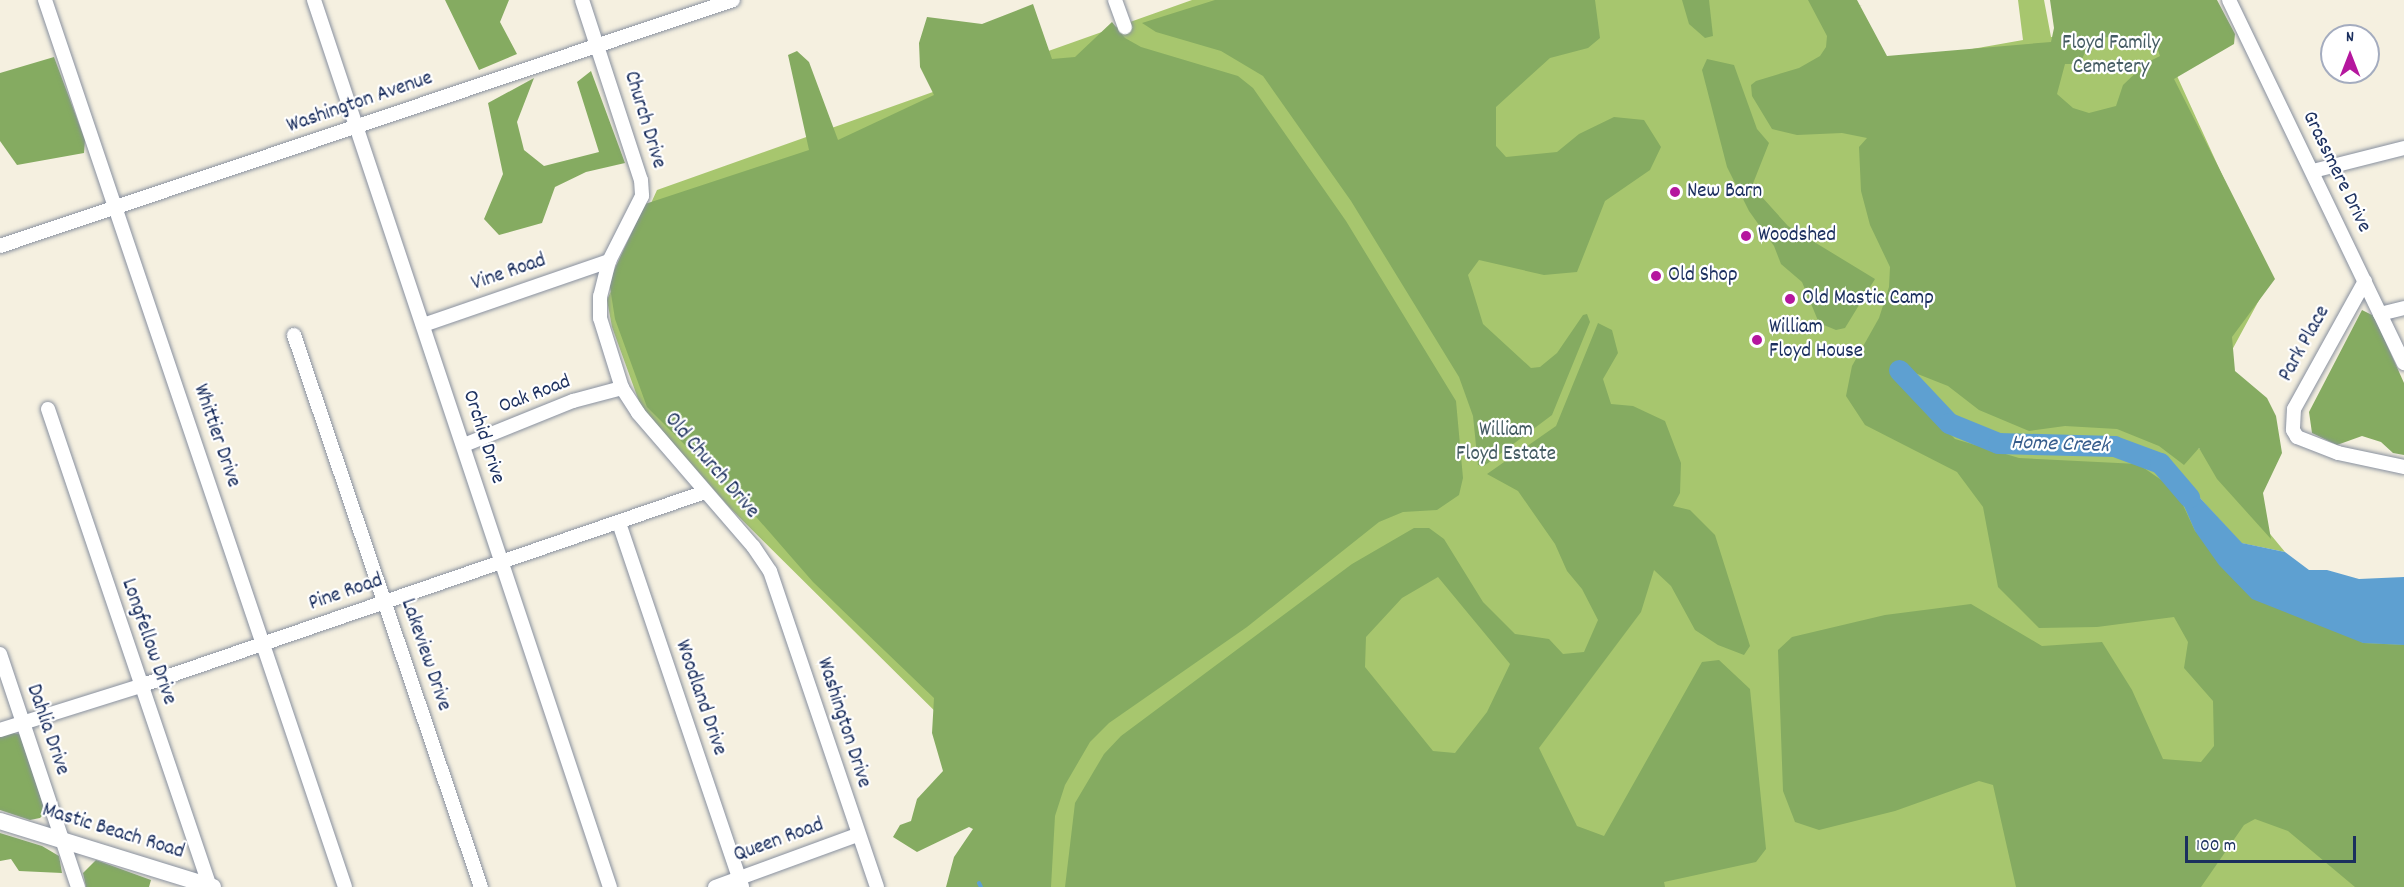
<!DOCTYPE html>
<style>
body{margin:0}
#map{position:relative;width:2404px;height:887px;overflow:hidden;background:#f5f0e0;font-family:Dekko,sans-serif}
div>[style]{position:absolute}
.green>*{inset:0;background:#a7c66e}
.forest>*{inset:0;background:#85ab61}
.water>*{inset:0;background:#5ea0d1}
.stream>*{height:4px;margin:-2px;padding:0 2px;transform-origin:2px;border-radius:2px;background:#5ea0d1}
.river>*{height:21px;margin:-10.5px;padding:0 10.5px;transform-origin:10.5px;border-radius:10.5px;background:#5ea0d1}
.roads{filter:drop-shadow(0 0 2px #88909f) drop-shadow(0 0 2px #88909f)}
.minor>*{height:14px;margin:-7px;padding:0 7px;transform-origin:7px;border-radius:7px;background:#fff}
.tertiary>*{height:16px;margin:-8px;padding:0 8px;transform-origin:8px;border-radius:8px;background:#fff}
.dots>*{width:16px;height:16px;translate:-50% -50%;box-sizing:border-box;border:3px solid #fff;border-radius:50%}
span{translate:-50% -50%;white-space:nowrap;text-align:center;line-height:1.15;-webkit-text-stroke:4.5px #fff;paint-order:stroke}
.park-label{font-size:21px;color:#455c63}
.street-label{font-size:21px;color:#1b2f5e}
.poi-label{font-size:21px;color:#1b2f5e}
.left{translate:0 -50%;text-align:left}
.water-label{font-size:22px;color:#365c8c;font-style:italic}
.north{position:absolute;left:2320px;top:24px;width:60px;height:60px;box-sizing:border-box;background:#fff;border:2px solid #a4acbf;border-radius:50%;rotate:0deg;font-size:16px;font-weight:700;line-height:24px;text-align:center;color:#1b2f5e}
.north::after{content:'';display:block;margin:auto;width:21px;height:27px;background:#b5179e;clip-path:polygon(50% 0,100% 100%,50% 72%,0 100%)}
.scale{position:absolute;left:2185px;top:836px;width:171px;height:27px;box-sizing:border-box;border:3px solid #1b2f5e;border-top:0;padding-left:8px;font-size:18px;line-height:21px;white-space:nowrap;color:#1b2f5e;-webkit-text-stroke:4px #fff;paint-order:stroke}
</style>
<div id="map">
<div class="green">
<i style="clip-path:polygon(1192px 0,1842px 0,1882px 65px,2023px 40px,2018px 0,2044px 0,2051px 37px,2157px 32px,2270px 280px,2174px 457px,2199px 448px,2285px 552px,2241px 543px,2187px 484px,2171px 476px,2187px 507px,2242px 562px,2404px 638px,2404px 887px,951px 887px,992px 844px,967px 743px,731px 509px,641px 407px,612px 327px,607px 300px,657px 190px)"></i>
</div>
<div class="forest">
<i style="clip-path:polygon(445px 0,509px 0,500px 22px,517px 54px,479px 70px)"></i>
<i style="clip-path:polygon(1215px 0,1595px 0,1600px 38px,1588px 48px,1550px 58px,1496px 107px,1496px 146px,1506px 157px,1557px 152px,1579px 134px,1614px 117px,1644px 120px,1661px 147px,1650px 170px,1605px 201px,1577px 272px,1544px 275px,1479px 260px,1468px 275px,1483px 324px,1531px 368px,1540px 367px,1557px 353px,1583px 315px,1587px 314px,1590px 322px,1552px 415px,1484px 466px,1478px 465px,1473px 416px,1459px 377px,1351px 201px,1263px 76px,1221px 51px,1156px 32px,1142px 23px)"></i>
<i style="clip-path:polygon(1682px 0,1709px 0,1713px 36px,1705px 38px,1689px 24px)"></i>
<i style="clip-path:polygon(evenodd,1808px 0,1857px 0,1887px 56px,2051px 42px,2054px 28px,2050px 0,2217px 0,2235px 34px,2234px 44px,2174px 79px,2275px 279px,2232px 337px,2235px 371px,2267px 398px,2276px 416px,2282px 453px,2263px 493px,2271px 539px,2217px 479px,2199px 448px,2184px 465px,2159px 446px,2117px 429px,2065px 426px,2029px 431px,1979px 410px,1948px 386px,1910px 371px,1901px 384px,1955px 439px,2019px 458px,2138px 464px,2176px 490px,2195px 531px,2363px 643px,2404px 645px,2404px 887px,2355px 887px,2288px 831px,2255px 819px,2244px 825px,2201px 887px,2016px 887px,1993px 785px,1979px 781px,1895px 811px,1819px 830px,1795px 822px,1783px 791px,1778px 650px,1792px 637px,1885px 615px,1971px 604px,2042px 646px,2102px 642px,2132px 690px,2163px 759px,2201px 762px,2214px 746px,2213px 701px,2184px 668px,2188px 642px,2174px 617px,2097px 627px,2039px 628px,1998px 587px,1983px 507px,1957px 472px,1865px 425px,1846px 396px,1852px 366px,1879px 318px,1889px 287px,1890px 267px,1870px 225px,1861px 191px,1859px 147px,1867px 138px,1842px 133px,1797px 135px,1772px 129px,1752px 96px,1751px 85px,1756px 81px,1799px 68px,1820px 56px,1826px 47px,1827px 36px,1808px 0,2153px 35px,2160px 56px,2146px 63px,2123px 85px,2116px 106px,2089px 113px,2073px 108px,2057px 94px,2065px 64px,2080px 64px,2091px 38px,2153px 35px)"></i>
<i style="clip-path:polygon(1033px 4px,1052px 59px,1075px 57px,1112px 22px,1125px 38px,1141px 47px,1238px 76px,1253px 88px,1346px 221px,1456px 401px,1463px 478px,1459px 495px,1437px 510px,1403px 512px,1379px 522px,1247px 627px,1109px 723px,1090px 742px,1065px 785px,1055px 816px,1051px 887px,946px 887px,954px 857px,973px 829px,969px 827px,917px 852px,893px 837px,900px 825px,911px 821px,917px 799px,943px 771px,932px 733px,934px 698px,813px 582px,751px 511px,647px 407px,615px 319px,609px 281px,645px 204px,809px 150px,788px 55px,797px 51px,809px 62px,838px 140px,934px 95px,920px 67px,919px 43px,927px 17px,982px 24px)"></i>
<i style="clip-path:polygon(54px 57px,85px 140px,84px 153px,17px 165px,0 141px,0 73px)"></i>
<i style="clip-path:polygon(1707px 59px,1734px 65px,1757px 129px,1769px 143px,1752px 186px,1788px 226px,1875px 279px,1845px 328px,1836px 330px,1819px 323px,1802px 282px,1781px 264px,1774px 246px,1749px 211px,1727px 167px,1702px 70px)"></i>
<i style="clip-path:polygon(591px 71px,625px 163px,586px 172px,555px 187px,542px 223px,499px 235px,484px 219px,503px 174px,488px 103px,534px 78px,517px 122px,524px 150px,544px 166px,599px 152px,577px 82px)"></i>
<i style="clip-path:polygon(2362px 310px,2374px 316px,2404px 383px,2404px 455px,2393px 453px,2381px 442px,2362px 436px,2337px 445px,2312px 433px,2309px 412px)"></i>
<i style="clip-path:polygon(evenodd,1598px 323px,1612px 330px,1618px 353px,1603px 379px,1611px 404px,1633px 406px,1665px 421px,1681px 463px,1680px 493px,1673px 506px,1690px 510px,1715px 535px,1750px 646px,1744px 655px,1718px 645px,1695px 630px,1671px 586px,1654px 570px,1641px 612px,1539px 748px,1577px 826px,1604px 836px,1702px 662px,1719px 660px,1750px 689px,1766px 849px,1756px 862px,1664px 882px,1665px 887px,1065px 887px,1075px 803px,1104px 754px,1121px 736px,1352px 564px,1414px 528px,1429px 528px,1444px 539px,1483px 602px,1515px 634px,1549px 639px,1563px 654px,1584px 652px,1598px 620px,1582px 589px,1567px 571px,1555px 544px,1518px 491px,1487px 474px,1556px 426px,1598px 323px,1438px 577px,1510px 664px,1487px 712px,1455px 753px,1433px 751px,1365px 667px,1366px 637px,1402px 598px,1438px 577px)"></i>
<i style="clip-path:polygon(12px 733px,20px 734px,25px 742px,45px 813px,40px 818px,30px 820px,0 810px,0 737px)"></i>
<i style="clip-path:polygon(0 833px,42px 846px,59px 856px,62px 873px,19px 871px,11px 859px,0 861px)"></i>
<i style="clip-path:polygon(96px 860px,151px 880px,149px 887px,86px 887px,83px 873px)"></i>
</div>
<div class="water">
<i style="clip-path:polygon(2170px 474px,2187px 484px,2242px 543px,2285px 552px,2309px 570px,2327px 570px,2359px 579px,2404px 577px,2404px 645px,2363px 643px,2252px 599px,2219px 565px,2195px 531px)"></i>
</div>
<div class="stream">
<i style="left:979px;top:883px;width:4px;rotate:63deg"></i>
</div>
<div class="river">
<i style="left:1899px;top:370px;width:73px;rotate:46.7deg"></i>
<i style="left:1949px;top:423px;width:53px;rotate:22.2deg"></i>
<i style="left:1998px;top:443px;width:116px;rotate:1.5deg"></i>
<i style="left:2114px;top:446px;width:49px;rotate:20.3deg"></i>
<i style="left:2160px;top:463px;width:45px;rotate:49.5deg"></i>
</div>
<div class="roads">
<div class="minor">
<i style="left:45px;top:0;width:936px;rotate:71.31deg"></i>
<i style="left:314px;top:0;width:935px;rotate:71.55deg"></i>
<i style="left:582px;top:0;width:189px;rotate:71.9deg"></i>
<i style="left:641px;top:180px;width:16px;rotate:86deg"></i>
<i style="left:642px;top:196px;width:73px;rotate:116.9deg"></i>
<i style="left:609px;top:261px;width:36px;rotate:104deg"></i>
<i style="left:600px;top:296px;width:22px;rotate:90deg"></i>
<i style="left:600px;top:318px;width:73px;rotate:72.6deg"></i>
<i style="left:622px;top:388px;width:30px;rotate:57deg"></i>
<i style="left:638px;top:413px;width:176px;rotate:49.2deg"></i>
<i style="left:753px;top:546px;width:30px;rotate:56deg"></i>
<i style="left:770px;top:571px;width:334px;rotate:71.3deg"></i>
<i style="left:1115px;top:0;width:29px;rotate:70deg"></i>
<i style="left:2229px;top:0;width:403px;rotate:64.3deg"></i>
<i style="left:2313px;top:171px;width:94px;rotate:-14.2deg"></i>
<i style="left:0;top:246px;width:773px;rotate:-18.55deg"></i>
<i style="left:2365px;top:281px;width:146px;rotate:119deg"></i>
<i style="left:2294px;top:409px;width:21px;rotate:93deg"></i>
<i style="left:2293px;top:430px;width:8px;rotate:60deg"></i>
<i style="left:2297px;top:437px;width:44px;rotate:21.3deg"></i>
<i style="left:2338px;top:453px;width:67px;rotate:12deg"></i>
<i style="left:2380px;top:314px;width:25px;rotate:-14deg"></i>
<i style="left:423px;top:325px;width:197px;rotate:-19deg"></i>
<i style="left:294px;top:335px;width:583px;rotate:71.29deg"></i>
<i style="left:48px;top:409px;width:505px;rotate:71.28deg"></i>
<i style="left:464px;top:445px;width:118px;rotate:-22deg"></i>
<i style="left:573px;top:401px;width:51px;rotate:-14.9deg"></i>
<i style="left:619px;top:523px;width:384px;rotate:71.3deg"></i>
<i style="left:0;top:654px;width:246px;rotate:71.5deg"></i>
<i style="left:0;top:730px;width:147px;rotate:-17.4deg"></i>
<i style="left:140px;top:686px;width:597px;rotate:-18.95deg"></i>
<i style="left:715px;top:887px;width:151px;rotate:-20.1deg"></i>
</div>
<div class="tertiary">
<i style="left:0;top:821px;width:223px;rotate:17.2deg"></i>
</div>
</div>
<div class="dots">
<i style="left:1675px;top:192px;background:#b5179e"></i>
<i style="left:1746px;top:236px;background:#b5179e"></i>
<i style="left:1656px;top:276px;background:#b5179e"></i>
<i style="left:1790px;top:299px;background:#b5179e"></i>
<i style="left:1757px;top:340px;background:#b5179e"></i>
</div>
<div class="park-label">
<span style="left:2111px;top:56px">Floyd Family<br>Cemetery</span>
<span style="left:1506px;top:443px">William<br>Floyd Estate</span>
</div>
<div class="street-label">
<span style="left:360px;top:103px;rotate:-19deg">Washington Avenue</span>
<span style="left:644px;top:120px;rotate:73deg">Church Drive</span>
<span style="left:2336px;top:172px;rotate:64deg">Grassmere Drive</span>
<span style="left:509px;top:273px;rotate:-19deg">Vine Road</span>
<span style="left:2305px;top:344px;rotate:-61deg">Park Place</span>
<span style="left:535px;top:395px;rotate:-21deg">Oak Road</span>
<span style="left:216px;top:436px;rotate:71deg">Whittier Drive</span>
<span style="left:483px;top:437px;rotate:72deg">Orchid Drive</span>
<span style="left:711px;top:466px;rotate:49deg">Old Church Drive</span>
<span style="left:346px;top:593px;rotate:-19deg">Pine Road</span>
<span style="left:148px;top:642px;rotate:71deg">Longfellow Drive</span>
<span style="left:425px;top:655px;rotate:71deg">Lakeview Drive</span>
<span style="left:700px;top:698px;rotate:71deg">Woodland Drive</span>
<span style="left:843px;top:723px;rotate:72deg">Washington Drive</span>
<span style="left:47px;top:730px;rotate:71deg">Dahlia Drive</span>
<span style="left:113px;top:832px;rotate:17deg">Mastic Beach Road</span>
<span style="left:779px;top:841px;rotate:-20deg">Queen Road</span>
</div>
<div class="poi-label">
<span class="left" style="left:1687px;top:192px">New Barn</span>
<span class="left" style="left:1758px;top:236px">Woodshed</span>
<span class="left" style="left:1668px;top:276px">Old Shop</span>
<span class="left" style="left:1802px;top:299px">Old Mastic Camp</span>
<span class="left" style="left:1769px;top:340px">William<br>Floyd House</span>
</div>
<div class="water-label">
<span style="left:2060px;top:445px;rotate:2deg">Home Creek</span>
</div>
<div class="north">N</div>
<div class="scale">100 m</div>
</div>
